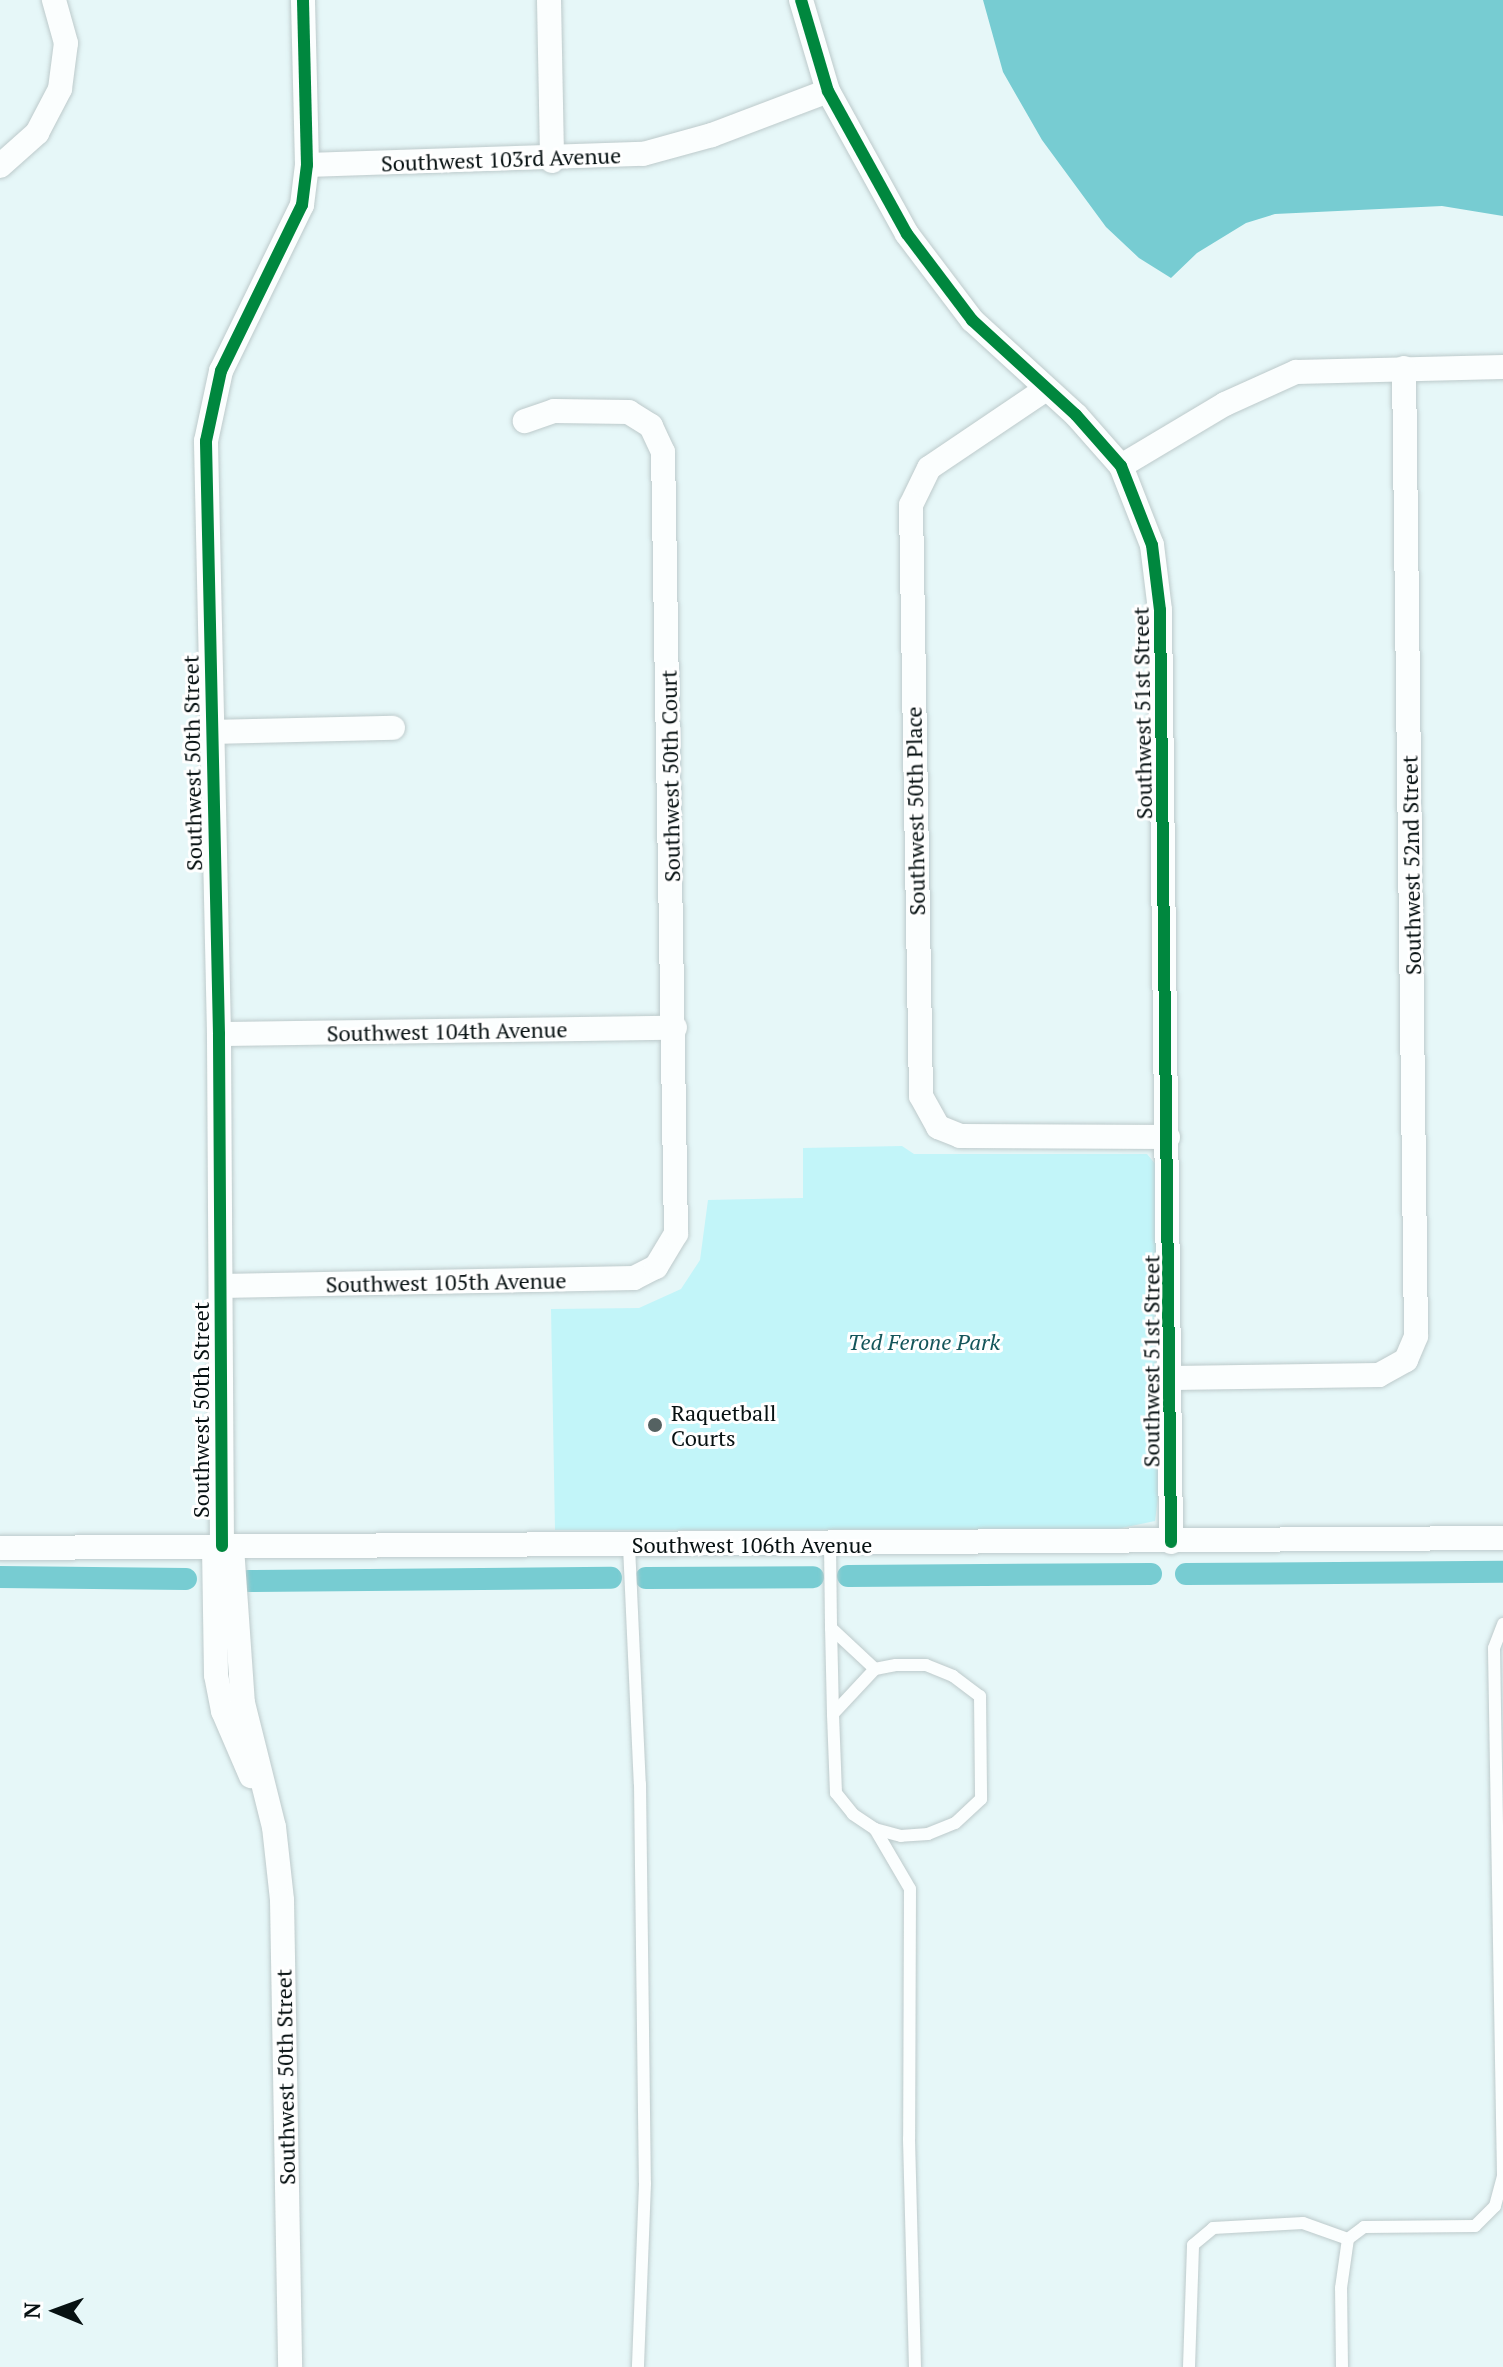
<!DOCTYPE html>
<style>
body{margin:0}
#map{position:relative;width:1503px;height:2367px;overflow:hidden;background:#e6f7f8;font-family:"PT Serif",serif}
div>[style]{position:absolute}
.green>*{inset:0;background:#c2f5f9}
.water>*{inset:0;background:#77ccd2}
.canal>*{height:22px;margin:-11px;padding:0 11px;transform-origin:11px;border-radius:11px;background:#77ccd2}
.roads{filter:drop-shadow(0 0 2px #bdcacb) drop-shadow(0 0 2px #bdcacb)}
.service>*{height:12px;margin:-6px;padding:0 6px;transform-origin:6px;border-radius:6px;background:#fbfefe}
.minor>*{height:24px;margin:-12px;padding:0 12px;transform-origin:12px;border-radius:12px;background:#fbfefe}
.cycleway>*{height:12px;margin:-6px;padding:0 6px;transform-origin:6px;border-radius:6px;background:#00873e}
.dots>*{width:22px;height:22px;translate:-50% -50%;box-sizing:border-box;border:4px solid #fff;border-radius:50%}
span{translate:-50% -50%;white-space:nowrap;text-align:center;line-height:1.15;-webkit-text-stroke:6px #fff;paint-order:stroke}
.street-label{font-size:22px;color:#071112}
.park-label{font-size:22px;color:#14555a;font-style:italic}
.poi-label{font-size:22px;color:#071112}
.left{translate:0 -50%;text-align:left}
.north{position:absolute;left:16px;top:2271px;width:80px;height:80px;-webkit-text-stroke:6px #fff;paint-order:stroke;rotate:271deg;font-size:22px;font-weight:700;line-height:32px;text-align:center;color:#071112}
.north::after{content:'';display:block;margin:auto;width:28px;height:36px;background:#071112;clip-path:polygon(50% 0,100% 100%,50% 72%,0 100%)}
</style>
<div id="map">
<div class="green">
<i style="clip-path:polygon(902px 1146px,914px 1154px,1147px 1154px,1162px 1172px,1161px 1475px,1155px 1521px,1117px 1529px,555px 1530px,551px 1309px,639px 1308px,681px 1289px,700px 1260px,708px 1200px,803px 1198px,803px 1148px)"></i>
</div>
<div class="water">
<i style="clip-path:polygon(983px 0,1503px 0,1503px 216px,1442px 206px,1275px 214px,1246px 223px,1197px 253px,1171px 278px,1139px 258px,1106px 227px,1042px 140px,1003px 72px)"></i>
</div>
<div class="canal">
<i style="left:1186px;top:1574px;width:317px;rotate:-0.4deg"></i>
<i style="left:848px;top:1576px;width:303px;rotate:-0.4deg"></i>
<i style="left:0;top:1577px;width:186px;rotate:0.6deg"></i>
<i style="left:646px;top:1578px;width:167px;rotate:-0.3deg"></i>
<i style="left:248px;top:1581px;width:363px;rotate:-0.5deg"></i>
</div>
<div class="roads">
<div class="service">
<i style="left:830px;top:1544px;width:84px;rotate:89.3deg"></i>
<i style="left:629px;top:1546px;width:238px;rotate:87.4deg"></i>
<i style="left:640px;top:1784px;width:399px;rotate:89.3deg"></i>
<i style="left:645px;top:2183px;width:184px;rotate:92.2deg"></i>
<i style="left:896px;top:1665px;width:30px"></i>
<i style="left:926px;top:1665px;width:29px;rotate:22deg"></i>
<i style="left:953px;top:1676px;width:34px;rotate:37deg"></i>
<i style="left:980px;top:1696px;width:103px;rotate:89.4deg"></i>
<i style="left:981px;top:1799px;width:35px;rotate:137deg"></i>
<i style="left:955px;top:1823px;width:29px;rotate:158deg"></i>
<i style="left:928px;top:1834px;width:27px;rotate:176deg"></i>
<i style="left:901px;top:1836px;width:27px;rotate:-165deg"></i>
<i style="left:875px;top:1829px;width:27px;rotate:-146deg"></i>
<i style="left:853px;top:1814px;width:27px;rotate:-129deg"></i>
<i style="left:836px;top:1793px;width:79px;rotate:-92.2deg"></i>
<i style="left:833px;top:1714px;width:62px;rotate:-47deg"></i>
<i style="left:875px;top:1669px;width:21px;rotate:-11deg"></i>
<i style="left:833px;top:1714px;width:86px;rotate:-91.3deg"></i>
<i style="left:831px;top:1628px;width:60px;rotate:43deg"></i>
<i style="left:875px;top:1829px;width:69px;rotate:59.7deg"></i>
<i style="left:910px;top:1889px;width:250px;rotate:90.2deg"></i>
<i style="left:909px;top:2139px;width:228px;rotate:88.5deg"></i>
<i style="left:1189px;top:2367px;width:122px;rotate:-88.1deg"></i>
<i style="left:1193px;top:2245px;width:26px;rotate:-40deg"></i>
<i style="left:1213px;top:2228px;width:90px;rotate:-3.2deg"></i>
<i style="left:1303px;top:2223px;width:48px;rotate:19.6deg"></i>
<i style="left:1342px;top:2367px;width:79px;rotate:-90.7deg"></i>
<i style="left:1341px;top:2288px;width:49px;rotate:-81.9deg"></i>
<i style="left:1348px;top:2239px;width:20px;rotate:-37deg"></i>
<i style="left:1364px;top:2227px;width:111px;rotate:-0.5deg"></i>
<i style="left:1475px;top:2226px;width:28px;rotate:-45deg"></i>
<i style="left:1495px;top:2206px;width:31px;rotate:-75deg"></i>
<i style="left:1503px;top:2176px;width:528px;rotate:-90.98deg"></i>
<i style="left:1494px;top:1648px;width:26px;rotate:-69deg"></i>
</div>
<div class="minor">
<i style="left:549px;top:0;width:161px;rotate:88.9deg"></i>
<i style="left:801px;top:0;width:95px;rotate:73.5deg"></i>
<i style="left:828px;top:91px;width:163px;rotate:61.1deg"></i>
<i style="left:907px;top:234px;width:108px;rotate:52.9deg"></i>
<i style="left:972px;top:320px;width:141px;rotate:42.4deg"></i>
<i style="left:1076px;top:415px;width:68px;rotate:48.6deg"></i>
<i style="left:1121px;top:466px;width:85px;rotate:68.6deg"></i>
<i style="left:1152px;top:545px;width:65px;rotate:83deg"></i>
<i style="left:1160px;top:610px;width:932px;rotate:89.32deg"></i>
<i style="left:307px;top:165px;width:336px;rotate:-1.9deg"></i>
<i style="left:643px;top:154px;width:72px;rotate:-15.4deg"></i>
<i style="left:712px;top:135px;width:124px;rotate:-20.8deg"></i>
<i style="left:0;top:166px;width:50px;rotate:-41.7deg"></i>
<i style="left:37px;top:133px;width:50px;rotate:-62.4deg"></i>
<i style="left:60px;top:89px;width:46px;rotate:-82.6deg"></i>
<i style="left:66px;top:43px;width:45px;rotate:-105.6deg"></i>
<i style="left:1046px;top:389px;width:141px;rotate:146deg"></i>
<i style="left:929px;top:468px;width:41px;rotate:115.9deg"></i>
<i style="left:911px;top:505px;width:591px;rotate:89.03deg"></i>
<i style="left:921px;top:1096px;width:35px;rotate:61deg"></i>
<i style="left:938px;top:1127px;width:24px;rotate:22deg"></i>
<i style="left:960px;top:1136px;width:208px;rotate:0.3deg"></i>
<i style="left:1121px;top:466px;width:121px;rotate:-30.8deg"></i>
<i style="left:1225px;top:404px;width:78px;rotate:-24.3deg"></i>
<i style="left:1296px;top:372px;width:207px;rotate:-1.4deg"></i>
<i style="left:211px;top:732px;width:182px;rotate:-1.3deg"></i>
<i style="left:219px;top:1034px;width:456px;rotate:-0.8deg"></i>
<i style="left:221px;top:1286px;width:413px;rotate:-1.1deg"></i>
<i style="left:634px;top:1278px;width:25px;rotate:-27deg"></i>
<i style="left:656px;top:1267px;width:39px;rotate:-59deg"></i>
<i style="left:676px;top:1234px;width:782px;rotate:-90.95deg"></i>
<i style="left:663px;top:452px;width:29px;rotate:-115deg"></i>
<i style="left:651px;top:426px;width:26px;rotate:-148deg"></i>
<i style="left:629px;top:412px;width:75px;rotate:-179.2deg"></i>
<i style="left:554px;top:411px;width:31px;rotate:161deg"></i>
<i style="left:1173px;top:1378px;width:206px;rotate:-0.8deg"></i>
<i style="left:1379px;top:1375px;width:31px;rotate:-29deg"></i>
<i style="left:1406px;top:1360px;width:26px;rotate:-67deg"></i>
<i style="left:1416px;top:1336px;width:968px;rotate:-90.71deg"></i>
<i style="left:222px;top:1546px;width:512px;rotate:-90.34deg"></i>
<i style="left:219px;top:1034px;width:593px;rotate:-91.26deg"></i>
<i style="left:206px;top:441px;width:72px;rotate:-77.9deg"></i>
<i style="left:221px;top:371px;width:185px;rotate:-64deg"></i>
<i style="left:302px;top:205px;width:40px;rotate:-82.9deg"></i>
<i style="left:307px;top:165px;width:165px;rotate:-91.4deg"></i>
<i style="left:214px;top:1547px;width:128px;rotate:89.1deg"></i>
<i style="left:216px;top:1675px;width:37px;rotate:79deg"></i>
<i style="left:223px;top:1711px;width:71px;rotate:66.7deg"></i>
<i style="left:232px;top:1547px;width:156px;rotate:86deg"></i>
<i style="left:243px;top:1703px;width:128px;rotate:76deg"></i>
<i style="left:274px;top:1827px;width:73px;rotate:83.7deg"></i>
<i style="left:282px;top:1900px;width:467px;rotate:89deg"></i>
<i style="left:0;top:1548px;width:1503px;rotate:-0.38deg"></i>
</div>
</div>
<div class="cycleway">
<i style="left:801px;top:0;width:95px;rotate:73.5deg"></i>
<i style="left:828px;top:91px;width:163px;rotate:61.1deg"></i>
<i style="left:907px;top:234px;width:108px;rotate:52.9deg"></i>
<i style="left:972px;top:320px;width:141px;rotate:42.4deg"></i>
<i style="left:1076px;top:415px;width:68px;rotate:48.6deg"></i>
<i style="left:1121px;top:466px;width:85px;rotate:68.6deg"></i>
<i style="left:1152px;top:545px;width:65px;rotate:83deg"></i>
<i style="left:1160px;top:610px;width:932px;rotate:89.32deg"></i>
<i style="left:222px;top:1546px;width:512px;rotate:-90.34deg"></i>
<i style="left:219px;top:1034px;width:593px;rotate:-91.26deg"></i>
<i style="left:206px;top:441px;width:72px;rotate:-77.9deg"></i>
<i style="left:221px;top:371px;width:185px;rotate:-64deg"></i>
<i style="left:302px;top:205px;width:40px;rotate:-82.9deg"></i>
<i style="left:307px;top:165px;width:165px;rotate:-91.4deg"></i>
</div>
<div class="dots">
<i style="left:655px;top:1425px;background:#556262"></i>
</div>
<div class="street-label">
<span style="left:501px;top:159px;rotate:-2deg">Southwest 103rd Avenue</span>
<span style="left:1142px;top:713px;rotate:-91deg">Southwest 51st Street</span>
<span style="left:192px;top:763px;rotate:-91deg">Southwest 50th Street</span>
<span style="left:670px;top:776px;rotate:-91deg">Southwest 50th Court</span>
<span style="left:915px;top:811px;rotate:-91deg">Southwest 50th Place</span>
<span style="left:1411px;top:865px;rotate:-91deg">Southwest 52nd Street</span>
<span style="left:447px;top:1031px;rotate:-1deg">Southwest 104th Avenue</span>
<span style="left:446px;top:1282px;rotate:-1deg">Southwest 105th Avenue</span>
<span style="left:1151px;top:1361px;rotate:-90deg">Southwest 51st Street</span>
<span style="left:201px;top:1410px;rotate:-90deg">Southwest 50th Street</span>
<span style="left:752px;top:1545px">Southwest 106th Avenue</span>
<span style="left:285px;top:2077px;rotate:-91deg">Southwest 50th Street</span>
</div>
<div class="park-label">
<span style="left:924px;top:1342px">Ted Ferone Park</span>
</div>
<div class="poi-label">
<span class="left" style="left:671px;top:1425px">Raquetball<br>Courts</span>
</div>
<div class="north">N</div>
</div>
